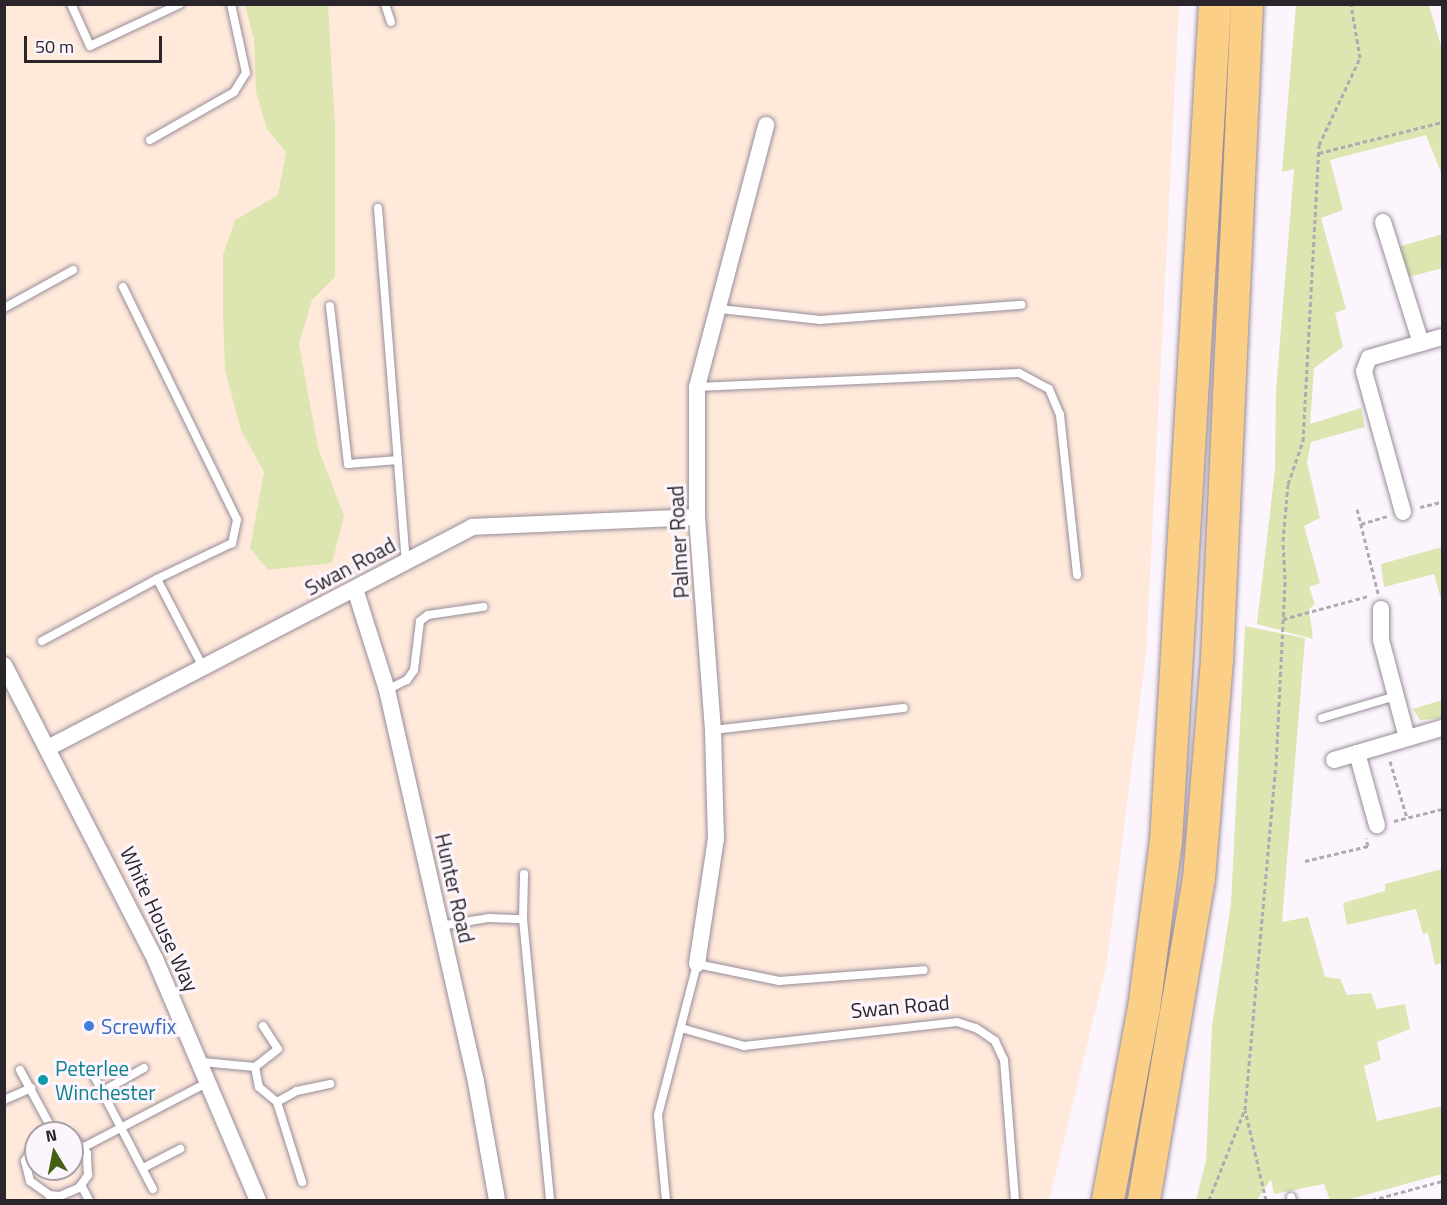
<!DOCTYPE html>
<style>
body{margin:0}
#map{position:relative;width:1447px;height:1205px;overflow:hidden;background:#fcf5fd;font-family:"Titillium Web",sans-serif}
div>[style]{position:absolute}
.industrial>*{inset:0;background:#fee9db}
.green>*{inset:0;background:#dde5b0}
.path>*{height:3px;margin-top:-1.5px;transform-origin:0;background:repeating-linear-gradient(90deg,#b0aab1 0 4.5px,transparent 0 7.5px)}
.roads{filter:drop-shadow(0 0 2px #978c99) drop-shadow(0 0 2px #978c99)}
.lane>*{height:8px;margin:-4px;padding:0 4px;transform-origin:4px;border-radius:4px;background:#fff}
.street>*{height:16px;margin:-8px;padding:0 8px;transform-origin:8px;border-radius:8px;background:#fff}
.highway>*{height:32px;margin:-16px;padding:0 16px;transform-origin:16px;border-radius:16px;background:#fbd086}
.dots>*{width:16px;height:16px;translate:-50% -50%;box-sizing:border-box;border:3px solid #fcf5fd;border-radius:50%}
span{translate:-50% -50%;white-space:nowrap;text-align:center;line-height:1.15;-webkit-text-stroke:6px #fcf5fd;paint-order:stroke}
.street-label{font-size:21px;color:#2a252a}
.shop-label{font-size:21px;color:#366cbe}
.left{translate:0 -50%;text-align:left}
.culture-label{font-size:21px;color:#0d838f}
.frame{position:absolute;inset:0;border:6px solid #2a252a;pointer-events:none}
.north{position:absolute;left:24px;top:1121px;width:60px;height:60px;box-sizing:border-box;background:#fcf5fd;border:2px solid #a8a2a9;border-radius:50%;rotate:350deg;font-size:16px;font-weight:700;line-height:24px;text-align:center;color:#2a252a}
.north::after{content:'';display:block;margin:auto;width:21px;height:27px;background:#446112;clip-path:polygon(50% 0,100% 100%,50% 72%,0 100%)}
.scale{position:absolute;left:24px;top:36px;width:138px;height:27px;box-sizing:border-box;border:3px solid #2a252a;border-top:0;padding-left:8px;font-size:18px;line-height:21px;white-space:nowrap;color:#2a252a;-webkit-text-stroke:4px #fcf5fd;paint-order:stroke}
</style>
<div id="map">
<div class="industrial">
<i style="clip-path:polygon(evenodd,5px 5px,1179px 5px,1146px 655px,1106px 968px,1049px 1200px,5px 1200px,5px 5px,36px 1133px,72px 1133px,72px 1169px,36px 1169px,36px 1133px)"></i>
</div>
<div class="green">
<i style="clip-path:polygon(245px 5px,328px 5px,335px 126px,335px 277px,312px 300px,299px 344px,318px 448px,344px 516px,332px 563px,268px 570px,250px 548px,264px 472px,241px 430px,225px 370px,223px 311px,223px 255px,235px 220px,278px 195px,286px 152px,267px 129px,256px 92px,254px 39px)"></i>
<i style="clip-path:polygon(1296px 5px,1429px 5px,1442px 49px,1442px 175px,1426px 135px,1330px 160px,1343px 210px,1321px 218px,1346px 309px,1335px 313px,1343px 347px,1314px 368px,1310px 424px,1361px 408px,1365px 427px,1311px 442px,1307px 462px,1320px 518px,1304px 526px,1320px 583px,1309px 587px,1315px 604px,1309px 609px,1313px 639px,1257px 624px,1275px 470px,1276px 391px,1294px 169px,1282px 172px)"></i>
<i style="clip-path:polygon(1442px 234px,1442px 268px,1409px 277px,1398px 247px)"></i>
<i style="clip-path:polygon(1442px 547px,1442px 603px,1434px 574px,1384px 587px,1381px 564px)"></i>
<i style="clip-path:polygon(1245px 626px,1305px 638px,1282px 922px,1308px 917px,1325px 977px,1340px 979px,1347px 995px,1371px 993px,1377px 1009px,1405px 1004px,1410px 1029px,1377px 1042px,1381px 1060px,1364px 1066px,1377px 1121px,1442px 1106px,1442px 1174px,1347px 1200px,1330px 1200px,1324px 1184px,1274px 1194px,1271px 1179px,1257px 1200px,1196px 1200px,1206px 1161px,1212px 1026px,1231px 904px)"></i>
<i style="clip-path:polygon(1442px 700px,1442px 718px,1420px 720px,1413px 709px)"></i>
<i style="clip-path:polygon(1442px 869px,1442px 963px,1435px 965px,1428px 933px,1423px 934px,1416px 909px,1347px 925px,1343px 903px,1385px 891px,1385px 884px)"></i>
</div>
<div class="path">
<i style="left:1319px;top:153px;width:127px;rotate:-14.1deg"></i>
<i style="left:1420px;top:507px;width:23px;rotate:-13deg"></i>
<i style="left:1357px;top:509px;width:87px;rotate:76deg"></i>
<i style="left:1361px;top:524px;width:28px;rotate:-17deg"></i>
<i style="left:1283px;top:619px;width:88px;rotate:-15.1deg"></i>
<i style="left:1390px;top:761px;width:59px;rotate:73.4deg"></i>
<i style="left:1394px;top:821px;width:49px;rotate:-14deg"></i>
<i style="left:1305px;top:861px;width:65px;rotate:-13.4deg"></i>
<i style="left:1368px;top:846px;width:8px;rotate:-104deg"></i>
<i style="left:1209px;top:1200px;width:96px;rotate:-68.5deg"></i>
<i style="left:1266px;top:1200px;width:92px;rotate:-103.1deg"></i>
<i style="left:1245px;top:1110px;width:345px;rotate:-84.9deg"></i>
<i style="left:1276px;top:766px;width:187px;rotate:-87.2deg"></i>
<i style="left:1285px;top:579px;width:38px;rotate:-93deg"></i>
<i style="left:1283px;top:541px;width:57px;rotate:-85deg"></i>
<i style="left:1288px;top:484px;width:46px;rotate:-70.8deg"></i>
<i style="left:1303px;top:441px;width:296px;rotate:-86.9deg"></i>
<i style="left:1319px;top:145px;width:96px;rotate:-64.8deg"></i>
<i style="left:1360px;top:58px;width:55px;rotate:-99.5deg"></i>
<i style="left:1372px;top:1200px;width:73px;rotate:-15.2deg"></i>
</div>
<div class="roads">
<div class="lane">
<i style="left:71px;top:4px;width:46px;rotate:65.7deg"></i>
<i style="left:90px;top:46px;width:99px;rotate:-25deg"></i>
<i style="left:385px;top:4px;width:19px;rotate:72deg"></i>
<i style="left:150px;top:140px;width:97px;rotate:-29.7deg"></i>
<i style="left:234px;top:92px;width:22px;rotate:-58deg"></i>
<i style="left:246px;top:73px;width:71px;rotate:-102.3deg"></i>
<i style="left:378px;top:208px;width:355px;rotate:85.5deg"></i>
<i style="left:123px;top:287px;width:259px;rotate:63.9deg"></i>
<i style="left:237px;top:520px;width:24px;rotate:102deg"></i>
<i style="left:232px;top:543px;width:83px;rotate:154.4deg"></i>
<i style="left:157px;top:579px;width:102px;rotate:62.4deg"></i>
<i style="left:330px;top:306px;width:159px;rotate:83.5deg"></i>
<i style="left:348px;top:464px;width:50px;rotate:-4.6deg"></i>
<i style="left:4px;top:308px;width:79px;rotate:-28.8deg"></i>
<i style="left:720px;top:309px;width:101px;rotate:6.3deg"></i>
<i style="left:820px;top:320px;width:202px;rotate:-4.3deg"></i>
<i style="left:697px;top:387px;width:322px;rotate:-2.5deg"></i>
<i style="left:1019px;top:373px;width:34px;rotate:28deg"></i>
<i style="left:1049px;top:389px;width:28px;rotate:67deg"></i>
<i style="left:1060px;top:415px;width:161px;rotate:83.9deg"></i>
<i style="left:42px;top:641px;width:131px;rotate:-28.3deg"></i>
<i style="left:387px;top:690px;width:22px;rotate:-27deg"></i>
<i style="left:407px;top:680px;width:12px;rotate:-55deg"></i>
<i style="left:414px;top:670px;width:49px;rotate:-83deg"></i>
<i style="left:420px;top:621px;width:10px;rotate:-37deg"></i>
<i style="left:428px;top:615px;width:56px;rotate:-8.3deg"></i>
<i style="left:1322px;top:718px;width:77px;rotate:-16.6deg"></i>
<i style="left:713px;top:730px;width:192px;rotate:-6.6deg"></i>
<i style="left:523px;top:919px;width:45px;rotate:-88.7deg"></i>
<i style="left:440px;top:926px;width:50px;rotate:-9.3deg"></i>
<i style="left:489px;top:918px;width:34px;rotate:2deg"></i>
<i style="left:523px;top:919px;width:281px;rotate:84.5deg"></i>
<i style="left:263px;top:1026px;width:27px;rotate:57deg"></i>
<i style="left:278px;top:1049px;width:29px;rotate:142deg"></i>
<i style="left:255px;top:1067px;width:20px;rotate:79deg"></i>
<i style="left:259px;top:1087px;width:23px;rotate:40deg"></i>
<i style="left:277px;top:1102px;width:23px;rotate:-29deg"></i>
<i style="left:297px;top:1091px;width:34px;rotate:-12deg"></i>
<i style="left:681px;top:1028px;width:66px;rotate:15.9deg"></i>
<i style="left:744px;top:1046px;width:214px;rotate:-6.4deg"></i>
<i style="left:957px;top:1022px;width:20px;rotate:18deg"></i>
<i style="left:976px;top:1028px;width:23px;rotate:34deg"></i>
<i style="left:995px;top:1041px;width:21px;rotate:65deg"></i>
<i style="left:1004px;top:1060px;width:140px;rotate:85.5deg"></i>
<i style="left:202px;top:1062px;width:53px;rotate:5.4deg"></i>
<i style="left:20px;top:1070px;width:72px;rotate:61.6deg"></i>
<i style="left:92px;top:1072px;width:132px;rotate:62.5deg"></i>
<i style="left:103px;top:1091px;width:47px;rotate:-29.3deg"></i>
<i style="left:4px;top:1100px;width:30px;rotate:-24deg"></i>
<i style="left:277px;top:1102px;width:84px;rotate:72.6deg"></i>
<i style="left:36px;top:1142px;width:22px;rotate:120deg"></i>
<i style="left:25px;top:1161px;width:21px;rotate:76deg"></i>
<i style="left:30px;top:1181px;width:24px;rotate:36deg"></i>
<i style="left:49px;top:1195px;width:11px;rotate:5deg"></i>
<i style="left:60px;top:1196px;width:21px;rotate:-23deg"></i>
<i style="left:79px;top:1188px;width:16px;rotate:-55deg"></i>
<i style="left:88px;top:1175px;width:22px;rotate:-93deg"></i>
<i style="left:87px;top:1153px;width:23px;rotate:-131deg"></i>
<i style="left:84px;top:1147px;width:142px;rotate:-27.6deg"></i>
<i style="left:143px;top:1168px;width:42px;rotate:-27.2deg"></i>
<i style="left:81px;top:1185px;width:17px;rotate:62deg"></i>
<i style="left:1291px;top:1197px;width:3px;rotate:72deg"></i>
<i style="left:666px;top:1200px;width:85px;rotate:-95.4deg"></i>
<i style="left:658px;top:1115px;width:156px;rotate:-75.5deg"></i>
<i style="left:697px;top:964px;width:84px;rotate:11.7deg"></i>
<i style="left:779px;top:981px;width:145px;rotate:-4.3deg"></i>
</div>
<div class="street">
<i style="left:1383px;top:222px;width:127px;rotate:72.6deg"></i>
<i style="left:1403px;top:512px;width:146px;rotate:-105.5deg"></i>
<i style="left:1364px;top:371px;width:14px;rotate:-69deg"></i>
<i style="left:1369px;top:358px;width:76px;rotate:-16deg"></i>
<i style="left:355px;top:589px;width:106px;rotate:72.4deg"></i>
<i style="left:387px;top:690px;width:402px;rotate:77.2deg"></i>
<i style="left:476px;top:1082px;width:120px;rotate:79.9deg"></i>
<i style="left:1381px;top:609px;width:31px;rotate:90deg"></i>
<i style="left:1381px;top:640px;width:101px;rotate:75.1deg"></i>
<i style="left:4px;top:665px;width:331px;rotate:62.8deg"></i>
<i style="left:155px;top:959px;width:262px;rotate:66.9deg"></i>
<i style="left:48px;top:748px;width:478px;rotate:-27.5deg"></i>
<i style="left:472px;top:527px;width:225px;rotate:-2.5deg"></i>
<i style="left:1357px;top:753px;width:75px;rotate:74.5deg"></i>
<i style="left:1334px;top:760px;width:113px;rotate:-16.5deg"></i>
<i style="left:697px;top:964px;width:126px;rotate:-81.4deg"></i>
<i style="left:716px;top:839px;width:109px;rotate:-91.6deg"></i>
<i style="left:713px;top:730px;width:214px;rotate:-94.3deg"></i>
<i style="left:697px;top:517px;width:130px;rotate:-90deg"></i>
<i style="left:697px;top:387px;width:271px;rotate:-75.2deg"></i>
</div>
<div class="highway">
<i style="left:1108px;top:1200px;width:195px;rotate:-79.4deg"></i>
<i style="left:1144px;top:1008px;width:167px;rotate:-82.5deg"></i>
<i style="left:1166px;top:842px;width:839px;rotate:-86.65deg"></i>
<i style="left:1144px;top:1200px;width:326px;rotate:-80.3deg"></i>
<i style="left:1199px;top:879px;width:220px;rotate:-85.3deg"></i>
<i style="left:1217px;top:660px;width:657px;rotate:-87.38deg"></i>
</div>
</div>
<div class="dots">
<i style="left:89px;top:1026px;background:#3f7fe0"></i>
<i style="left:43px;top:1080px;background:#0f9aa8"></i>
</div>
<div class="street-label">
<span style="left:678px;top:542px;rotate:-93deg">Palmer Road</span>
<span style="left:350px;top:566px;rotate:-28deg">Swan Road</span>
<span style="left:455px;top:888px;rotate:77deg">Hunter Road</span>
<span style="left:160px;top:919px;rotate:65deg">White House Way</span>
<span style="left:900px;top:1006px;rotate:-5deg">Swan Road</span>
</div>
<div class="shop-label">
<span class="left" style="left:101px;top:1026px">Screwfix</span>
</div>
<div class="culture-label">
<span class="left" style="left:55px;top:1080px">Peterlee<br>Winchester</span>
</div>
<div class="frame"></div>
<div class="north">N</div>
<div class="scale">50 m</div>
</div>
